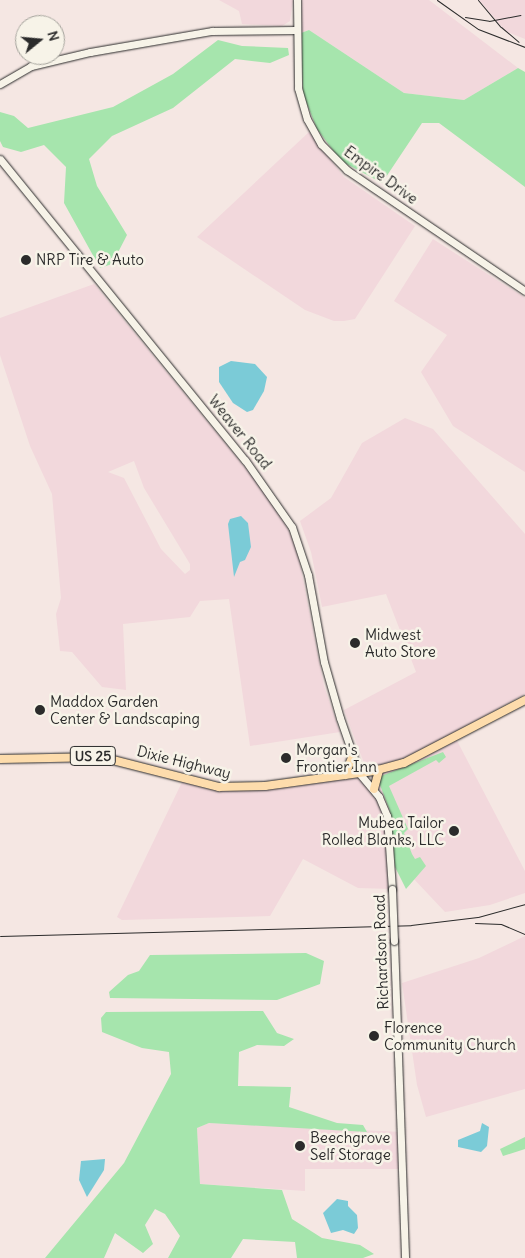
<!DOCTYPE html>
<style>
body{margin:0}
#map{position:relative;width:525px;height:1258px;overflow:hidden;background:#f5e7e3;font-family:Delius,sans-serif}
div>[style]{position:absolute}
.built>*{inset:0;background:#f2d8dc}
.green>*{inset:0;background:#a6e5ad}
.water>*{inset:0;background:#7bcbd7}
.roads{filter:drop-shadow(0 0 1px #2b2b2b) drop-shadow(0 0 1px #2b2b2b)}
.secondary>*{height:7px;margin:-3.5px;padding:0 3.5px;transform-origin:3.5px;border-radius:3.5px;background:#f7f3e8}
.primary>*{height:8px;margin:-4px;padding:0 4px;transform-origin:4px;border-radius:4px;background:#fddcac}
.rail>*{height:1px;margin:-0.5px;padding:0 0.5px;transform-origin:0.5px;border-radius:0.5px;background:#2b2b2b}
.bridges{filter:drop-shadow(0 0 1px #2b2b2b) drop-shadow(0 0 1px #2b2b2b)}
.secondary-bridge>*{height:7px;margin:-3.5px;padding:0 3.5px;transform-origin:3.5px;border-radius:3.5px;background:#f7f3e8}
.dots>*{width:14px;height:14px;translate:-50% -50%;box-sizing:border-box;border:2px solid #f7f3e8;border-radius:50%}
span{translate:-50% -50%;white-space:nowrap;text-align:center;line-height:1.15;-webkit-text-stroke:5px #f7f3e8;paint-order:stroke}
.shield-label span{padding:1px 4px;background:#f7f3e8;border:1px solid;border-radius:4px;-webkit-text-stroke-width:0}
.shield-label{font-size:14px;color:#2b2b2b;font-weight:700}
.street-label{font-size:15px;color:#2b2b2b}
.poi-label{font-size:15px;color:#2b2b2b}
.left{translate:0 -50%;text-align:left}
.right{translate:-100% -50%;text-align:right}
.north{position:absolute;left:15px;top:15px;width:50px;height:50px;box-sizing:border-box;background:#f7f3e8;border:1px solid #a5a39c;border-radius:50%;rotate:73deg;font-size:14px;font-weight:700;line-height:20px;text-align:center;color:#2b2b2b}
.north::after{content:'';display:block;margin:auto;width:18px;height:22px;background:#2b2b2b;clip-path:polygon(50% 0,100% 100%,50% 72%,0 100%)}
</style>
<div id="map">
<div class="built">
<i style="clip-path:polygon(219px 0,293px 0,290px 21px,282px 26px,242px 24px,239px 11px)"></i>
<i style="clip-path:polygon(302px 0,429px 0,518px 68px,464px 100px,404px 93px,309px 30px,301px 33px)"></i>
<i style="clip-path:polygon(479px 0,525px 0,525px 39px,505px 31px)"></i>
<i style="clip-path:polygon(309px 132px,344px 177px,415px 226px,355px 319px,344px 321px,334px 321px,305px 310px,197px 237px)"></i>
<i style="clip-path:polygon(433px 239px,525px 298px,525px 472px,453px 426px,421px 372px,447px 335px,394px 301px)"></i>
<i style="clip-path:polygon(evenodd,94px 284px,257px 482px,288px 529px,297px 549px,324px 686px,340px 732px,250px 746px,229px 599px,200px 601px,190px 617px,123px 624px,126px 690px,102px 687px,72px 652px,60px 651px,56px 614px,61px 598px,52px 494px,30px 446px,0 355px,0 318px,94px 284px,134px 461px,144px 488px,190px 564px,190px 570px,185px 574px,161px 549px,124px 478px,108px 472px,134px 461px)"></i>
<i style="clip-path:polygon(405px 418px,433px 429px,525px 534px,525px 694px,453px 733px,525px 871px,525px 893px,490px 905px,445px 912px,395px 859px,391px 810px,364px 763px,344px 710px,416px 672px,386px 594px,322px 607px,311px 552px,300px 521px,331px 498px,362px 443px)"></i>
<i style="clip-path:polygon(359px 773px,383px 805px,392px 889px,358px 888px,303px 859px,270px 916px,122px 920px,117px 917px,184px 778px,219px 787px)"></i>
<i style="clip-path:polygon(525px 936px,525px 1089px,426px 1117px,417px 1085px,402px 983px,479px 958px)"></i>
<i style="clip-path:polygon(209px 1123px,401px 1132px,402px 1169px,305px 1169px,305px 1191px,200px 1184px,197px 1128px)"></i>
</div>
<div class="green">
<i style="clip-path:polygon(309px 30px,404px 93px,464px 100px,518px 68px,525px 72px,525px 187px,439px 123px,422px 123px,382px 183px,341px 161px,317px 129px,303px 94px,301px 33px)"></i>
<i style="clip-path:polygon(218px 40px,242px 46px,288px 48px,289px 55px,270px 63px,235px 59px,173px 108px,112px 136px,89px 159px,97px 186px,127px 235px,112px 264px,100px 268px,64px 203px,66px 167px,44px 145px,21px 152px,3px 147px,0 141px,0 112px,14px 116px,28px 128px,113px 107px,173px 74px)"></i>
<i style="clip-path:polygon(443px 752px,446px 757px,439px 763px,436px 760px,389px 786px,408px 829px,404px 833px,412px 854px,415px 859px,420px 857px,426px 866px,406px 889px,395px 867px,390px 811px,378px 780px,381px 776px)"></i>
<i style="clip-path:polygon(306px 953px,324px 961px,320px 984px,277px 1000px,110px 998px,109px 992px,128px 975px,139px 971px,150px 955px)"></i>
<i style="clip-path:polygon(263px 1011px,277px 1033px,294px 1039px,284px 1046px,257px 1045px,239px 1052px,238px 1086px,291px 1087px,289px 1107px,337px 1123px,363px 1125px,367px 1132px,209px 1123px,197px 1128px,200px 1184px,282px 1190px,292px 1219px,322px 1238px,360px 1245px,374px 1254px,363px 1258px,297px 1258px,295px 1242px,243px 1239px,231px 1258px,168px 1258px,180px 1236px,165px 1214px,155px 1209px,145px 1225px,153px 1244px,143px 1253px,115px 1233px,104px 1258px,45px 1258px,124px 1163px,171px 1074px,169px 1052px,142px 1048px,102px 1032px,101px 1018px,106px 1012px)"></i>
<i style="clip-path:polygon(525px 1137px,525px 1149px,503px 1156px,500px 1149px)"></i>
</div>
<div class="water">
<i style="clip-path:polygon(231px 361px,255px 364px,267px 377px,264px 391px,253px 410px,247px 412px,233px 403px,219px 382px,219px 367px)"></i>
<i style="clip-path:polygon(241px 516px,248px 523px,251px 547px,245px 560px,240px 562px,234px 577px,228px 524px,230px 519px)"></i>
<i style="clip-path:polygon(482px 1123px,489px 1127px,487px 1146px,481px 1152px,458px 1147px,458px 1140px,480px 1131px)"></i>
<i style="clip-path:polygon(105px 1159px,104px 1170px,87px 1197px,79px 1180px,81px 1161px)"></i>
<i style="clip-path:polygon(337px 1199px,348px 1201px,348px 1206px,357px 1215px,358px 1228px,354px 1234px,343px 1230px,331px 1233px,323px 1213px)"></i>
</div>
<div class="roads">
<div class="secondary">
<i style="left:297px;top:0;width:88px;rotate:89.3deg"></i>
<i style="left:298px;top:88px;width:32px;rotate:74deg"></i>
<i style="left:307px;top:119px;width:29px;rotate:61deg"></i>
<i style="left:321px;top:144px;width:37px;rotate:45deg"></i>
<i style="left:347px;top:170px;width:215px;rotate:34.2deg"></i>
<i style="left:0;top:84px;width:36px;rotate:-30deg"></i>
<i style="left:31px;top:66px;width:61px;rotate:-13.3deg"></i>
<i style="left:90px;top:52px;width:124px;rotate:-9.8deg"></i>
<i style="left:212px;top:31px;width:83px;rotate:-0.7deg"></i>
<i style="left:0;top:159px;width:388px;rotate:50.9deg"></i>
<i style="left:245px;top:460px;width:82px;rotate:55deg"></i>
<i style="left:292px;top:527px;width:51px;rotate:71.6deg"></i>
<i style="left:308px;top:575px;width:88px;rotate:79.6deg"></i>
<i style="left:324px;top:662px;width:58px;rotate:74.1deg"></i>
<i style="left:340px;top:718px;width:58px;rotate:70.9deg"></i>
<i style="left:359px;top:773px;width:31px;rotate:50deg"></i>
<i style="left:379px;top:797px;width:21px;rotate:67deg"></i>
<i style="left:387px;top:816px;width:73px;rotate:86.1deg"></i>
<i style="left:394px;top:941px;width:317px;rotate:88deg"></i>
</div>
<div class="primary">
<i style="left:0;top:759px;width:101px;rotate:-1.1deg"></i>
<i style="left:101px;top:757px;width:122px;rotate:14.3deg"></i>
<i style="left:219px;top:787px;width:46px;rotate:-1.2deg"></i>
<i style="left:265px;top:786px;width:110px;rotate:-7.8deg"></i>
<i style="left:374px;top:771px;width:31px;rotate:-15deg"></i>
<i style="left:404px;top:763px;width:136px;rotate:-27.5deg"></i>
<i style="left:345px;top:775px;width:22px;rotate:-68deg"></i>
<i style="left:374px;top:789px;width:20px;rotate:-75deg"></i>
</div>
</div>
<div class="rail">
<i style="left:437px;top:0;width:50px;rotate:35.3deg"></i>
<i style="left:478px;top:29px;width:50px;rotate:21deg"></i>
<i style="left:478px;top:0;width:35px;rotate:50deg"></i>
<i style="left:501px;top:27px;width:23px;rotate:40deg"></i>
<i style="left:465px;top:17px;width:24px;rotate:9deg"></i>
<i style="left:489px;top:21px;width:32px;rotate:-11deg"></i>
<i style="left:475px;top:923px;width:26px;rotate:2deg"></i>
<i style="left:501px;top:924px;width:26px;rotate:23deg"></i>
<i style="left:0;top:936px;width:411px;rotate:-1.5deg"></i>
<i style="left:411px;top:925px;width:67px;rotate:-6.8deg"></i>
<i style="left:478px;top:917px;width:49px;rotate:-15.5deg"></i>
</div>
<div class="bridges">
<div class="secondary-bridge">
<i style="left:392px;top:889px;width:52px;rotate:87.8deg"></i>
</div>
</div>
<div class="dots">
<i style="left:26px;top:260px;background:#2b2b2b"></i>
<i style="left:355px;top:643px;background:#2b2b2b"></i>
<i style="left:40px;top:710px;background:#2b2b2b"></i>
<i style="left:286px;top:758px;background:#2b2b2b"></i>
<i style="left:454px;top:831px;background:#2b2b2b"></i>
<i style="left:374px;top:1036px;background:#2b2b2b"></i>
<i style="left:300px;top:1146px;background:#2b2b2b"></i>
</div>
<div class="shield-label">
<span style="left:93px;top:756px">US 25</span>
</div>
<div class="street-label">
<span style="left:381px;top:175px;rotate:36deg">Empire Drive</span>
<span style="left:240px;top:432px;rotate:51deg">Weaver Road</span>
<span style="left:184px;top:762px;rotate:14deg">Dixie Highway</span>
<span style="left:381px;top:952px;rotate:-92deg">Richardson Road</span>
</div>
<div class="poi-label">
<span class="left" style="left:36px;top:260px">NRP Tire &amp; Auto</span>
<span class="left" style="left:365px;top:643px">Midwest<br>Auto Store</span>
<span class="left" style="left:50px;top:710px">Maddox Garden<br>Center &amp; Landscaping</span>
<span class="left" style="left:296px;top:758px">Morgan's<br>Frontier Inn</span>
<span class="right" style="left:444px;top:831px">Mubea Tailor<br>Rolled Blanks, LLC</span>
<span class="left" style="left:384px;top:1036px">Florence<br>Community Church</span>
<span class="left" style="left:310px;top:1146px">Beechgrove<br>Self Storage</span>
</div>
<div class="north">N</div>
</div>
